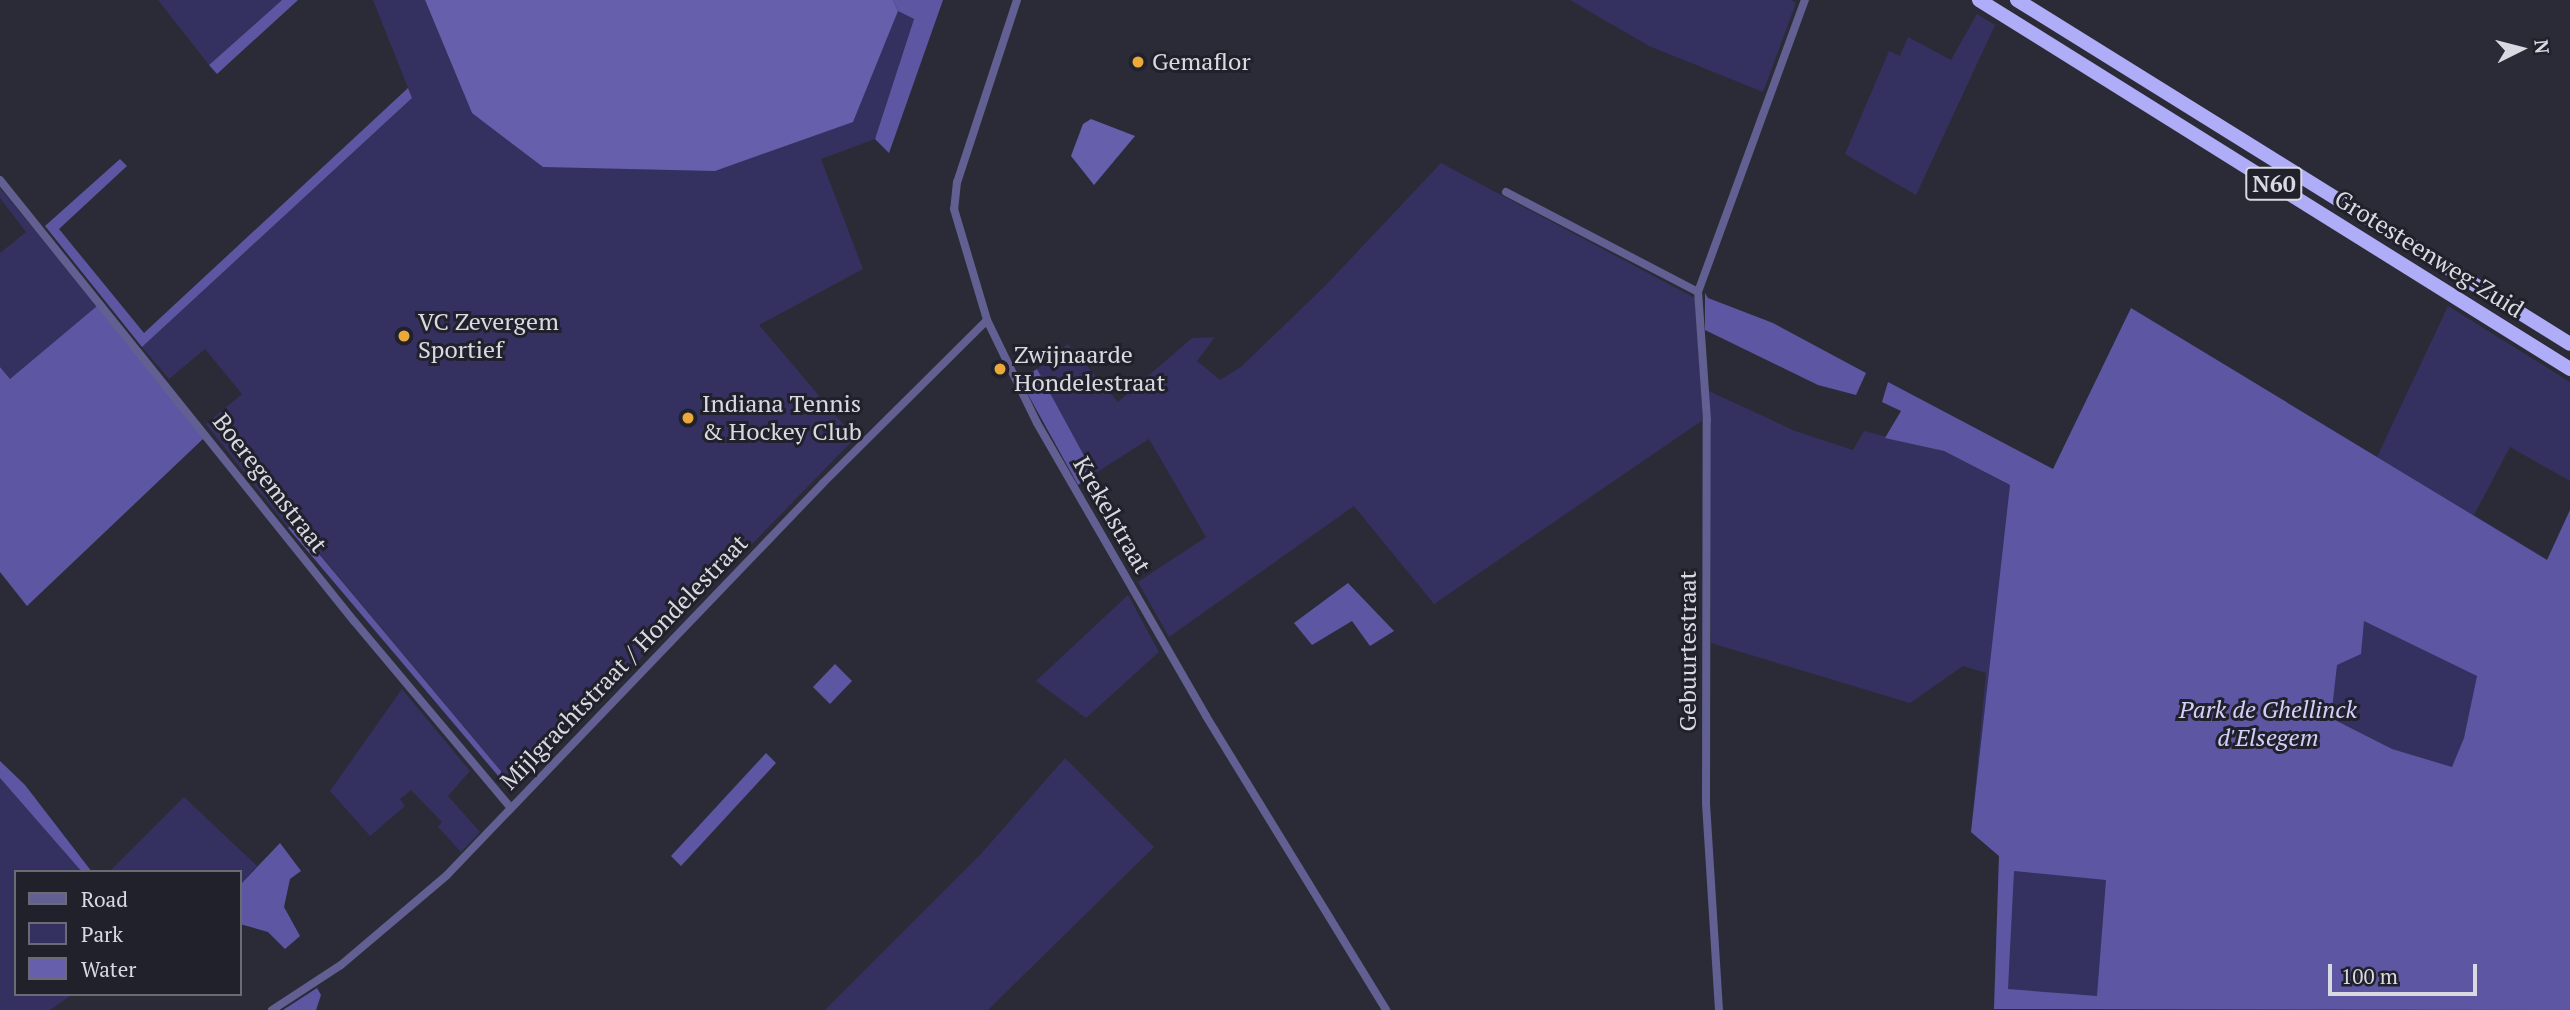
<!DOCTYPE html>
<style>
body{margin:0}
#map{position:relative;width:2570px;height:1010px;overflow:hidden;background:#2b2b37;font-family:"PT Serif",serif}
div>[style]{position:absolute}
.green>*{inset:0;background:#34305f}
.forest>*{inset:0;background:#5d56a2}
.water>*{inset:0;background:#655fac}
.street>*{height:8px;margin:-4px;padding:0 4px;transform-origin:4px;border-radius:4px;background:#625f92}
.highway>*{height:14px;margin:-7px;padding:0 7px;transform-origin:7px;border-radius:7px;background:#afacf8}
.dots>*{width:19px;height:19px;translate:-50% -50%;box-sizing:border-box;border:4px solid #21212c;border-radius:50%}
span{translate:-50% -50%;white-space:nowrap;text-align:center;line-height:1.15;-webkit-text-stroke:6px #21212c;paint-order:stroke}
.shield-label span{padding:2px 5px;background:#21212c;border:2px solid;border-radius:5px;-webkit-text-stroke-width:0}
.shield-label{font-size:23px;color:#d9d9e1;font-weight:700}
.poi-label{font-size:24px;color:#d9d9e1}
.left{translate:0 -50%;text-align:left}
.street-label{font-size:24px;color:#d9d9e1}
.park-label{font-size:24px;color:#d0d0fb;font-style:italic}
.legend{position:absolute;left:14px;top:870px;width:228px;height:126px;box-sizing:border-box;background:#21212c;border:2px solid #6b6b74;margin:0;padding:9px 12px;list-style:none;font-size:21px;color:#d9d9e1}
.legend li{display:flex;align-items:center;gap:14px;height:35px}
.legend b{width:35px;border:2px solid #6b6b74}
.north{position:absolute;left:2486px;top:14px;width:70px;height:70px;-webkit-text-stroke:5px #21212c;paint-order:stroke;rotate:84deg;font-size:19px;font-weight:700;line-height:28px;text-align:center;color:#d9d9e1}
.north::after{content:'';display:block;margin:auto;width:24px;height:32px;background:#d9d9e1;clip-path:polygon(50% 0,100% 100%,50% 72%,0 100%)}
.scale{position:absolute;left:2328px;top:964px;width:149px;height:32px;box-sizing:border-box;border:4px solid #d9d9e1;border-top:0;padding-left:9px;font-size:21px;line-height:24px;white-space:nowrap;color:#d9d9e1;-webkit-text-stroke:5px #21212c;paint-order:stroke}
</style>
<div id="map">
<div class="green">
<i style="clip-path:polygon(158px 0,282px 0,209px 65px)"></i>
<i style="clip-path:polygon(373px 0,425px 0,472px 113px,852px 122px,898px 11px,914px 19px,875px 139px,821px 159px,863px 269px,759px 325px,855px 438px,515px 788px,294px 523px,288px 528px,206px 424px,242px 394px,205px 349px,169px 379px,142px 347px,412px 98px)"></i>
<i style="clip-path:polygon(1570px 0,1791px 0,1796px 3px,1763px 92px,1649px 46px)"></i>
<i style="clip-path:polygon(1977px 14px,1995px 25px,1916px 195px,1845px 154px,1889px 51px,1900px 56px,1908px 37px,1951px 60px)"></i>
<i style="clip-path:polygon(1441px 163px,1695px 298px,1703px 420px,1434px 604px,1354px 506px,1169px 637px,1138px 582px,1206px 537px,1149px 439px,1094px 474px,1037px 369px,1068px 344px,1118px 402px,1192px 338px,1215px 337px,1197px 361px,1220px 380px,1241px 367px,1326px 285px)"></i>
<i style="clip-path:polygon(0 188px,97px 306px,10px 379px,0 367px,0 253px,26px 232px,0 198px)"></i>
<i style="clip-path:polygon(2448px 306px,2570px 382px,2570px 481px,2510px 447px,2474px 515px,2548px 560px,2570px 510px,2570px 1010px,1994px 1009px,1999px 856px,1971px 832px,1986px 673px,1963px 666px,1910px 703px,1711px 643px,1709px 391px,1795px 431px,1853px 450px,1864px 431px,1944px 451px,2009px 485px,2053px 469px,2131px 308px,2377px 457px)"></i>
<i style="clip-path:polygon(1128px 595px,1159px 652px,1086px 718px,1036px 681px)"></i>
<i style="clip-path:polygon(402px 689px,470px 771px,448px 796px,480px 832px,461px 852px,438px 827px,442px 822px,411px 790px,400px 799px,405px 806px,370px 836px,330px 791px)"></i>
<i style="clip-path:polygon(1065px 758px,1154px 847px,988px 1010px,825px 1010px,980px 855px)"></i>
<i style="clip-path:polygon(0 778px,82px 872px,16px 872px,16px 994px,73px 994px,50px 1010px,0 1010px)"></i>
<i style="clip-path:polygon(184px 797px,257px 866px,240px 885px,240px 872px,109px 872px)"></i>
</div>
<div class="forest">
<i style="clip-path:polygon(282px 0,298px 0,217px 74px,209px 65px)"></i>
<i style="clip-path:polygon(893px 0,943px 0,889px 153px,875px 139px,914px 19px,898px 11px)"></i>
<i style="clip-path:polygon(408px 88px,412px 98px,142px 347px,45px 226px,120px 159px,127px 166px,59px 229px,144px 333px)"></i>
<i style="clip-path:polygon(1705px 293px,1708px 298px,1773px 323px,1866px 373px,1856px 395px,1818px 385px,1705px 330px)"></i>
<i style="clip-path:polygon(97px 306px,204px 438px,27px 606px,0 572px,0 367px,10px 379px)"></i>
<i style="clip-path:polygon(evenodd,2131px 308px,2547px 560px,2570px 510px,2570px 1010px,1994px 1009px,1999px 856px,1971px 832px,2010px 485px,1944px 451px,1885px 438px,1901px 411px,1882px 402px,1888px 382px,2053px 469px,2131px 308px,2364px 621px,2477px 676px,2464px 738px,2452px 767px,2392px 749px,2331px 718px,2337px 665px,2361px 654px,2364px 621px,2131px 308px,2014px 871px,2106px 880px,2097px 996px,2008px 989px,2014px 871px)"></i>
<i style="clip-path:polygon(1037px 369px,1094px 474px,1078px 485px,1020px 380px)"></i>
<i style="clip-path:polygon(293px 523px,515px 788px,511px 791px,288px 528px)"></i>
<i style="clip-path:polygon(1348px 583px,1394px 631px,1370px 646px,1352px 621px,1312px 645px,1294px 623px)"></i>
<i style="clip-path:polygon(835px 664px,852px 681px,830px 704px,813px 687px)"></i>
<i style="clip-path:polygon(766px 753px,776px 763px,681px 866px,671px 856px)"></i>
<i style="clip-path:polygon(0 761px,25px 785px,92px 872px,82px 872px,0 778px)"></i>
<i style="clip-path:polygon(280px 843px,301px 871px,290px 879px,284px 907px,300px 936px,285px 949px,268px 932px,240px 924px,240px 885px)"></i>
<i style="clip-path:polygon(317px 988px,321px 995px,316px 1010px,283px 1010px)"></i>
</div>
<div class="water">
<i style="clip-path:polygon(425px 0,893px 0,898px 11px,853px 122px,715px 171px,543px 167px,472px 113px)"></i>
<i style="clip-path:polygon(1091px 119px,1135px 136px,1094px 185px,1071px 156px,1083px 124px)"></i>
</div>
<div class="street">
<i style="left:1017px;top:0;width:192px;rotate:108.2deg"></i>
<i style="left:957px;top:182px;width:27px;rotate:96deg"></i>
<i style="left:954px;top:209px;width:116px;rotate:73.4deg"></i>
<i style="left:987px;top:320px;width:114px;rotate:64.1deg"></i>
<i style="left:1037px;top:423px;width:338px;rotate:60deg"></i>
<i style="left:1206px;top:716px;width:345px;rotate:58.5deg"></i>
<i style="left:0;top:180px;width:566px;rotate:51.25deg"></i>
<i style="left:354px;top:621px;width:244px;rotate:50deg"></i>
<i style="left:1506px;top:192px;width:216px;rotate:27.5deg"></i>
<i style="left:272px;top:1010px;width:82px;rotate:-33.1deg"></i>
<i style="left:341px;top:965px;width:139px;rotate:-40.3deg"></i>
<i style="left:447px;top:875px;width:543px;rotate:-46.19deg"></i>
<i style="left:823px;top:483px;width:231px;rotate:-44.8deg"></i>
<i style="left:1719px;top:1010px;width:207px;rotate:-93.6deg"></i>
<i style="left:1706px;top:803px;width:383px;rotate:-89.9deg"></i>
<i style="left:1707px;top:420px;width:128px;rotate:-94deg"></i>
<i style="left:1698px;top:292px;width:311px;rotate:-69.9deg"></i>
</div>
<div class="highway">
<i style="left:1979px;top:0;width:697px;rotate:31.98deg"></i>
<i style="left:2017px;top:0;width:651px;rotate:31.88deg"></i>
</div>
<div class="dots">
<i style="left:1138px;top:62px;background:#eca93a"></i>
<i style="left:404px;top:336px;background:#eca93a"></i>
<i style="left:1000px;top:369px;background:#eca93a"></i>
<i style="left:688px;top:418px;background:#eca93a"></i>
</div>
<div class="shield-label">
<span style="left:2274px;top:184px">N60</span>
</div>
<div class="poi-label">
<span class="left" style="left:1152px;top:62px">Gemaflor</span>
<span class="left" style="left:418px;top:336px">VC Zevergem<br>Sportief</span>
<span class="left" style="left:1014px;top:369px">Zwijnaarde<br>Hondelestraat</span>
<span class="left" style="left:702px;top:418px">Indiana Tennis<br>&amp; Hockey Club</span>
</div>
<div class="street-label">
<span style="left:2429px;top:254px;rotate:32deg">Grotesteenweg-Zuid</span>
<span style="left:270px;top:483px;rotate:52deg">Boeregemstraat</span>
<span style="left:1112px;top:515px;rotate:60deg">Krekelstraat</span>
<span style="left:1688px;top:651px;rotate:-90deg">Gebuurtestraat</span>
<span style="left:624px;top:662px;rotate:-46deg">Mijlgrachtstraat / Hondelestraat</span>
</div>
<div class="park-label">
<span style="left:2268px;top:724px">Park de Ghellinck<br>d'Elsegem</span>
</div>
<ul class="legend">
<li><b style="height:9px;background:#625f92"></b>Road</li>
<li><b style="height:19px;background:#34305f"></b>Park</li>
<li><b style="height:19px;background:#655fac"></b>Water</li>
</ul>
<div class="north">N</div>
<div class="scale">100 m</div>
</div>
